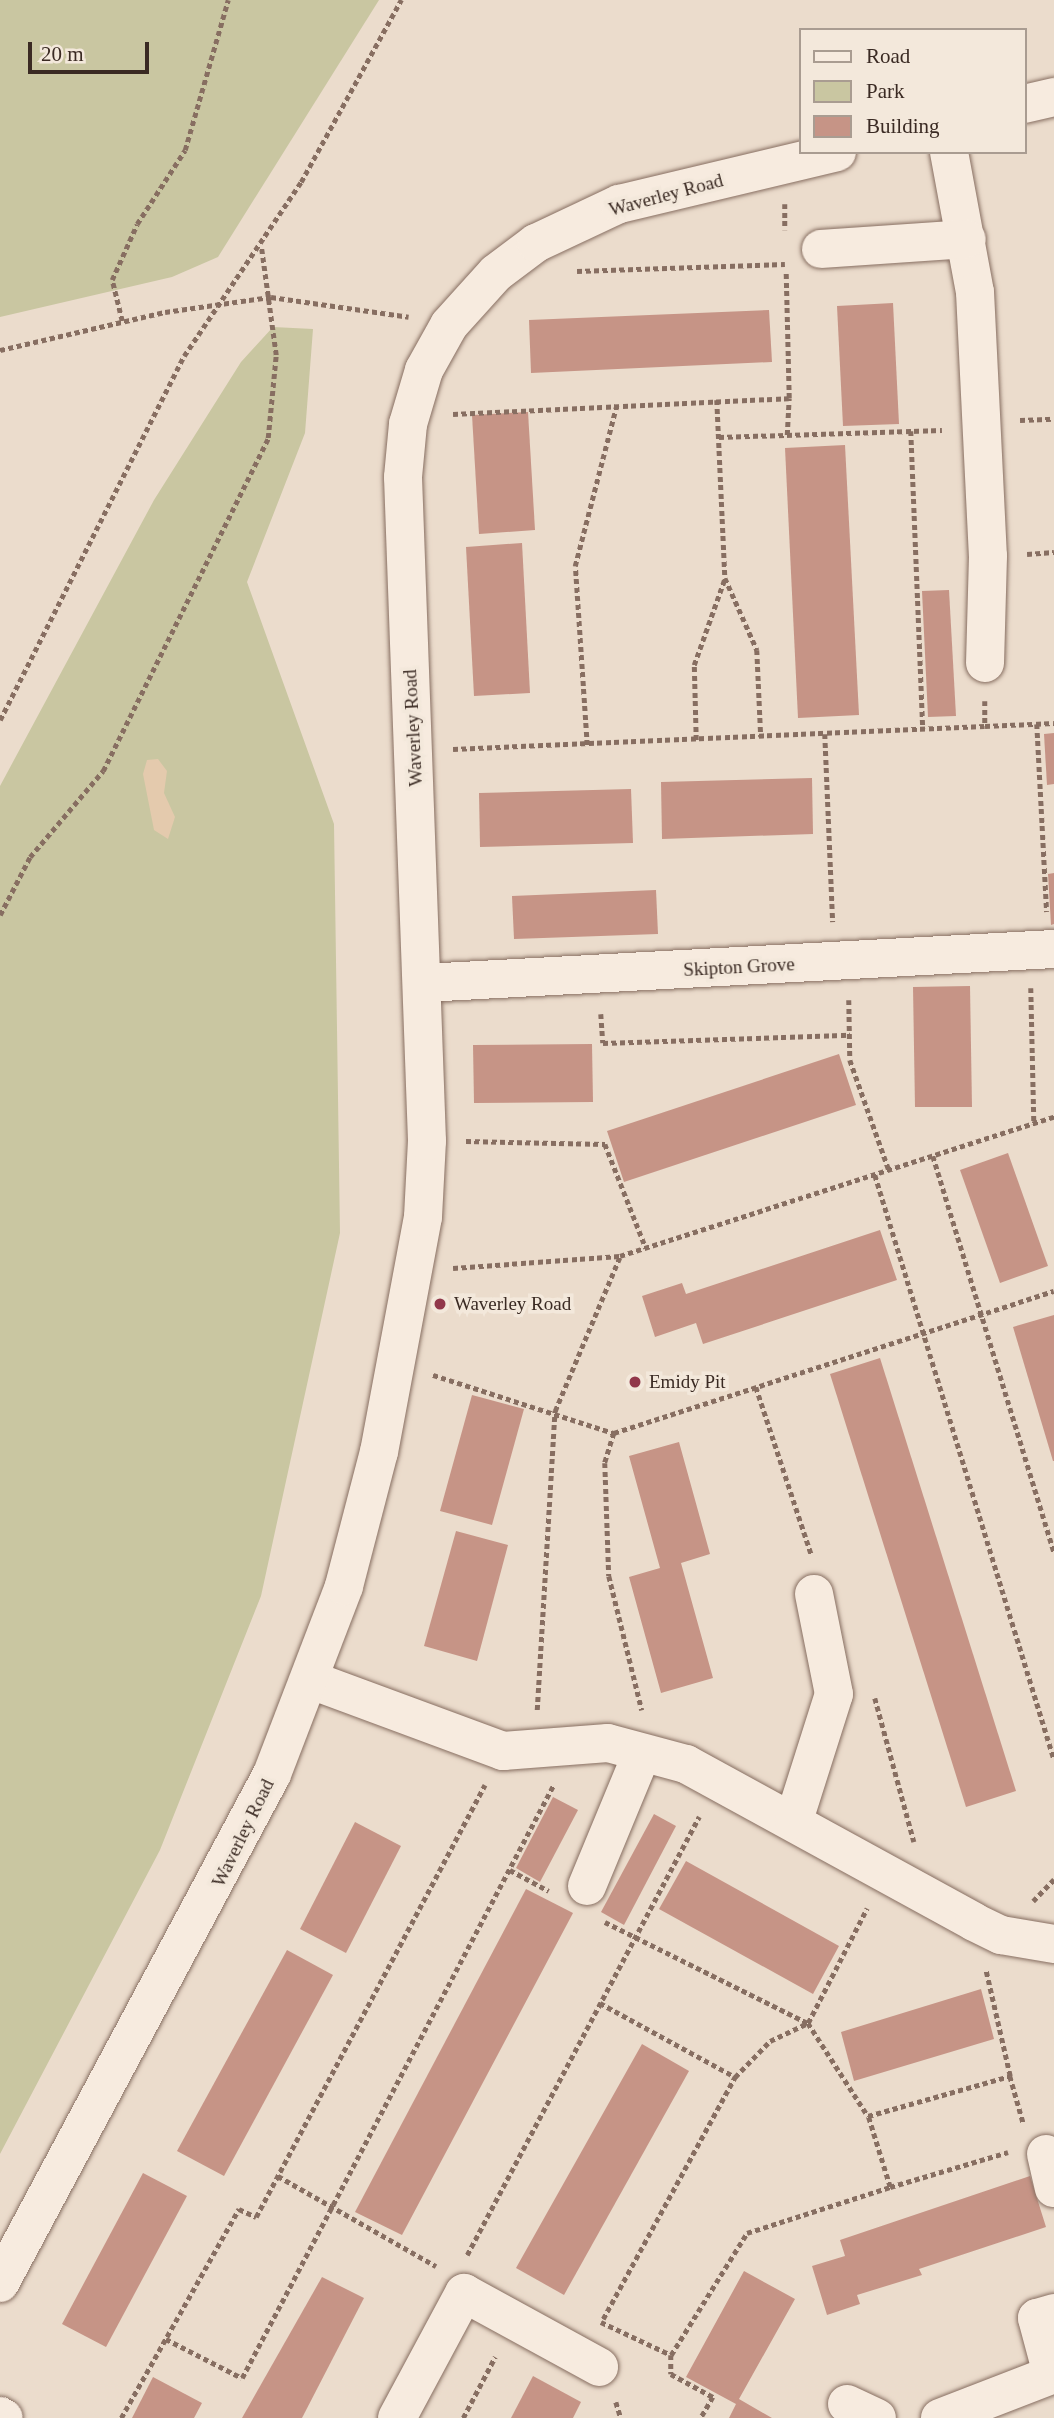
<!DOCTYPE html>
<style>
body{margin:0}
#map{position:relative;width:1054px;height:2418px;overflow:hidden;background:#ebdccc;font-family:"Times New Roman",serif}
div>[style]{position:absolute}
.green>*{inset:0;background:#c9c6a1}
.sand>*{inset:0;background:#e4caad}
.building>*{inset:0;background:#c69486}
.path>*{height:4.5px;margin-top:-2.25px;transform-origin:0;background:repeating-linear-gradient(90deg,#876e61 0 5px,transparent 0 8.5px)}
.roads{filter:drop-shadow(0 0 2px #876e61) drop-shadow(0 0 2px #876e61)}
.minor>*{height:38px;margin:-19px;padding:0 19px;transform-origin:19px;border-radius:19px;background:#f7ebdf}
.dots>*{width:19px;height:19px;translate:-50% -50%;box-sizing:border-box;border:4px solid #f3e8db;border-radius:50%}
span{translate:-50% -50%;white-space:nowrap;text-align:center;line-height:1.15;-webkit-text-stroke:7px #f3e8db;paint-order:stroke}
.street-label{font-size:19px;color:#3a2a23}
.poi-label{font-size:19px;color:#3a2a23}
.left{translate:0 -50%;text-align:left}
.legend{position:absolute;left:799px;top:28px;width:228px;height:126px;box-sizing:border-box;background:#f3e8db;border:2px solid #a99c91;margin:0;padding:9px 12px;list-style:none;font-size:21px;color:#3a2a23}
.legend li{display:flex;align-items:center;gap:14px;height:35px}
.legend b{width:35px;border:2px solid #a99c91}
.scale{position:absolute;left:28px;top:42px;width:121px;height:32px;box-sizing:border-box;border:4px solid #3a2a23;border-top:0;padding-left:9px;font-size:21px;line-height:24px;white-space:nowrap;color:#3a2a23;-webkit-text-stroke:5px #f3e8db;paint-order:stroke}
</style>
<div id="map">
<div class="green">
<i style="clip-path:polygon(0 0,379px 0,218px 257px,172px 277px,0 317px)"></i>
<i style="clip-path:polygon(273px 327px,313px 329px,305px 433px,247px 582px,334px 824px,340px 1233px,261px 1596px,160px 1850px,0 2154px,0 786px,154px 500px,241px 362px)"></i>
</div>
<div class="sand">
<i style="clip-path:polygon(158px 759px,167px 771px,164px 793px,175px 817px,168px 839px,154px 830px,143px 774px,147px 760px)"></i>
</div>
<div class="building">
<i style="clip-path:polygon(893px 303px,899px 424px,843px 426px,837px 306px)"></i>
<i style="clip-path:polygon(769px 310px,772px 362px,531px 373px,529px 320px)"></i>
<i style="clip-path:polygon(528px 412px,535px 530px,479px 534px,472px 415px)"></i>
<i style="clip-path:polygon(845px 445px,859px 715px,798px 718px,785px 448px)"></i>
<i style="clip-path:polygon(522px 543px,530px 693px,474px 696px,466px 547px)"></i>
<i style="clip-path:polygon(949px 590px,956px 716px,928px 717px,922px 591px)"></i>
<i style="clip-path:polygon(1054px 733px,1054px 784px,1047px 785px,1044px 734px)"></i>
<i style="clip-path:polygon(812px 778px,813px 834px,662px 839px,661px 782px)"></i>
<i style="clip-path:polygon(631px 789px,633px 843px,480px 847px,479px 793px)"></i>
<i style="clip-path:polygon(1054px 873px,1054px 924px,1051px 925px,1048px 874px)"></i>
<i style="clip-path:polygon(656px 890px,658px 934px,514px 939px,512px 896px)"></i>
<i style="clip-path:polygon(970px 986px,972px 1107px,915px 1107px,913px 987px)"></i>
<i style="clip-path:polygon(592px 1044px,593px 1102px,474px 1103px,473px 1045px)"></i>
<i style="clip-path:polygon(839px 1054px,856px 1105px,624px 1182px,607px 1131px)"></i>
<i style="clip-path:polygon(1008px 1153px,1048px 1266px,1000px 1283px,960px 1170px)"></i>
<i style="clip-path:polygon(880px 1230px,897px 1280px,703px 1344px,696px 1323px,655px 1337px,642px 1296px,682px 1283px,686px 1294px)"></i>
<i style="clip-path:polygon(1054px 1315px,1054px 1461px,1053px 1461px,1013px 1327px)"></i>
<i style="clip-path:polygon(880px 1358px,1016px 1791px,966px 1807px,830px 1374px)"></i>
<i style="clip-path:polygon(472px 1395px,524px 1409px,492px 1525px,440px 1511px)"></i>
<i style="clip-path:polygon(679px 1442px,710px 1554px,681px 1563px,713px 1678px,661px 1693px,629px 1577px,660px 1568px,629px 1456px)"></i>
<i style="clip-path:polygon(456px 1531px,508px 1545px,477px 1661px,424px 1646px)"></i>
<i style="clip-path:polygon(553px 1797px,578px 1810px,540px 1882px,516px 1868px)"></i>
<i style="clip-path:polygon(654px 1814px,676px 1826px,624px 1925px,601px 1912px)"></i>
<i style="clip-path:polygon(355px 1822px,401px 1846px,346px 1953px,300px 1929px)"></i>
<i style="clip-path:polygon(686px 1861px,839px 1946px,813px 1994px,659px 1909px)"></i>
<i style="clip-path:polygon(526px 1889px,573px 1913px,402px 2235px,355px 2212px)"></i>
<i style="clip-path:polygon(287px 1950px,333px 1975px,224px 2176px,177px 2151px)"></i>
<i style="clip-path:polygon(981px 1989px,994px 2039px,854px 2081px,841px 2032px)"></i>
<i style="clip-path:polygon(642px 2044px,689px 2071px,564px 2295px,516px 2268px)"></i>
<i style="clip-path:polygon(143px 2173px,187px 2196px,106px 2347px,62px 2324px)"></i>
<i style="clip-path:polygon(1030px 2176px,1046px 2227px,919px 2269px,922px 2275px,857px 2295px,860px 2304px,827px 2315px,812px 2266px,845px 2256px,840px 2240px)"></i>
<i style="clip-path:polygon(744px 2271px,795px 2299px,739px 2399px,772px 2418px,729px 2418px,736px 2404px,686px 2377px)"></i>
<i style="clip-path:polygon(322px 2277px,364px 2298px,302px 2418px,242px 2418px)"></i>
<i style="clip-path:polygon(533px 2376px,581px 2402px,573px 2418px,511px 2418px)"></i>
<i style="clip-path:polygon(153px 2377px,202px 2403px,194px 2418px,132px 2418px)"></i>
</div>
<div class="path">
<i style="left:785px;top:204px;width:26px;rotate:90deg"></i>
<i style="left:577px;top:271px;width:208px;rotate:-1.9deg"></i>
<i style="left:122px;top:321px;width:42px;rotate:-103.7deg"></i>
<i style="left:112px;top:280px;width:61px;rotate:-65.9deg"></i>
<i style="left:137px;top:224px;width:88px;rotate:-57deg"></i>
<i style="left:185px;top:150px;width:156px;rotate:-74deg"></i>
<i style="left:0;top:350px;width:169px;rotate:-13deg"></i>
<i style="left:165px;top:312px;width:107px;rotate:-8.1deg"></i>
<i style="left:271px;top:297px;width:139px;rotate:8.2deg"></i>
<i style="left:717px;top:400px;width:178px;rotate:87.4deg"></i>
<i style="left:453px;top:414px;width:336px;rotate:-2.7deg"></i>
<i style="left:789px;top:398px;width:127px;rotate:-91.4deg"></i>
<i style="left:1020px;top:420px;width:34px;rotate:-2deg"></i>
<i style="left:911px;top:431px;width:298px;rotate:87.7deg"></i>
<i style="left:787px;top:435px;width:37px;rotate:-87deg"></i>
<i style="left:719px;top:437px;width:223px;rotate:-1.8deg"></i>
<i style="left:1027px;top:554px;width:27px;rotate:-4deg"></i>
<i style="left:985px;top:701px;width:25px;rotate:90deg"></i>
<i style="left:985px;top:726px;width:69px;rotate:-2.5deg"></i>
<i style="left:0;top:720px;width:408px;rotate:-63.2deg"></i>
<i style="left:184px;top:356px;width:210px;rotate:-56.1deg"></i>
<i style="left:301px;top:182px;width:208px;rotate:-61.2deg"></i>
<i style="left:1037px;top:724px;width:188px;rotate:87deg"></i>
<i style="left:825px;top:734px;width:188px;rotate:87.6deg"></i>
<i style="left:696px;top:740px;width:75px;rotate:-91.5deg"></i>
<i style="left:694px;top:665px;width:92px;rotate:-70.4deg"></i>
<i style="left:725px;top:578px;width:79px;rotate:66deg"></i>
<i style="left:757px;top:650px;width:87px;rotate:87.4deg"></i>
<i style="left:587px;top:745px;width:179px;rotate:-93.8deg"></i>
<i style="left:575px;top:566px;width:167px;rotate:-75.5deg"></i>
<i style="left:453px;top:749px;width:532px;rotate:-2.48deg"></i>
<i style="left:0;top:915px;width:65px;rotate:-62.7deg"></i>
<i style="left:30px;top:857px;width:113px;rotate:-49.7deg"></i>
<i style="left:103px;top:771px;width:372px;rotate:-63.6deg"></i>
<i style="left:268px;top:438px;width:83px;rotate:-84.5deg"></i>
<i style="left:276px;top:355px;width:110px;rotate:-97.8deg"></i>
<i style="left:1031px;top:988px;width:136px;rotate:88.7deg"></i>
<i style="left:849px;top:1000px;width:60px;rotate:89deg"></i>
<i style="left:850px;top:1060px;width:117px;rotate:70.5deg"></i>
<i style="left:601px;top:1014px;width:29px;rotate:86deg"></i>
<i style="left:603px;top:1043px;width:247px;rotate:-1.9deg"></i>
<i style="left:466px;top:1141px;width:139px;rotate:1.2deg"></i>
<i style="left:605px;top:1144px;width:112px;rotate:68.5deg"></i>
<i style="left:933px;top:1156px;width:414px;rotate:73deg"></i>
<i style="left:875px;top:1175px;width:611px;rotate:72.96deg"></i>
<i style="left:453px;top:1268px;width:167px;rotate:-4.1deg"></i>
<i style="left:433px;top:1375px;width:190px;rotate:17.8deg"></i>
<i style="left:614px;top:1433px;width:462px;rotate:-17.9deg"></i>
<i style="left:756px;top:1387px;width:178px;rotate:71.7deg"></i>
<i style="left:614px;top:1433px;width:31px;rotate:107deg"></i>
<i style="left:605px;top:1463px;width:113px;rotate:88deg"></i>
<i style="left:609px;top:1576px;width:138px;rotate:76.2deg"></i>
<i style="left:875px;top:1698px;width:149px;rotate:74.8deg"></i>
<i style="left:537px;top:1710px;width:300px;rotate:-86.6deg"></i>
<i style="left:555px;top:1411px;width:168px;rotate:-67.2deg"></i>
<i style="left:620px;top:1256px;width:456px;rotate:-17.8deg"></i>
<i style="left:510px;top:1870px;width:44px;rotate:28.3deg"></i>
<i style="left:1033px;top:1901px;width:30px;rotate:-46deg"></i>
<i style="left:605px;top:1922px;width:227px;rotate:26.5deg"></i>
<i style="left:808px;top:2023px;width:111px;rotate:57.2deg"></i>
<i style="left:600px;top:2003px;width:154px;rotate:28.7deg"></i>
<i style="left:1010px;top:2076px;width:48px;rotate:74.2deg"></i>
<i style="left:278px;top:2176px;width:182px;rotate:29.7deg"></i>
<i style="left:890px;top:2187px;width:123px;rotate:-16.5deg"></i>
<i style="left:467px;top:2255px;width:496px;rotate:-62.1deg"></i>
<i style="left:603px;top:2319px;width:276px;rotate:-61.4deg"></i>
<i style="left:735px;top:2077px;width:50px;rotate:-45.8deg"></i>
<i style="left:770px;top:2041px;width:42px;rotate:-25.3deg"></i>
<i style="left:808px;top:2023px;width:129px;rotate:-62.8deg"></i>
<i style="left:601px;top:2322px;width:77px;rotate:25.2deg"></i>
<i style="left:671px;top:2355px;width:144px;rotate:-58.1deg"></i>
<i style="left:747px;top:2233px;width:150px;rotate:-17.8deg"></i>
<i style="left:890px;top:2187px;width:74px;rotate:-107.2deg"></i>
<i style="left:868px;top:2116px;width:148px;rotate:-15.7deg"></i>
<i style="left:1010px;top:2076px;width:108px;rotate:-102.9deg"></i>
<i style="left:166px;top:2339px;width:85px;rotate:27.2deg"></i>
<i style="left:242px;top:2378px;width:669px;rotate:-62.29deg"></i>
<i style="left:671px;top:2355px;width:19px;rotate:90deg"></i>
<i style="left:671px;top:2374px;width:48px;rotate:28.7deg"></i>
<i style="left:713px;top:2397px;width:24px;rotate:120deg"></i>
<i style="left:616px;top:2402px;width:17px;rotate:73deg"></i>
<i style="left:121px;top:2418px;width:240px;rotate:-60.6deg"></i>
<i style="left:239px;top:2209px;width:19px;rotate:25deg"></i>
<i style="left:256px;top:2217px;width:489px;rotate:-62.1deg"></i>
<i style="left:463px;top:2418px;width:69px;rotate:-62.3deg"></i>
</div>
<div class="roads">
<div class="minor">
<i style="left:1024px;top:104px;width:31px;rotate:-13deg"></i>
<i style="left:949px;top:152px;width:142px;rotate:79.5deg"></i>
<i style="left:975px;top:292px;width:264px;rotate:87.2deg"></i>
<i style="left:988px;top:556px;width:107px;rotate:91.6deg"></i>
<i style="left:821px;top:249px;width:146px;rotate:-3.9deg"></i>
<i style="left:424px;top:983px;width:631px;rotate:-3.09deg"></i>
<i style="left:311px;top:1680px;width:205px;rotate:20.3deg"></i>
<i style="left:503px;top:1751px;width:105px;rotate:-4.4deg"></i>
<i style="left:608px;top:1743px;width:81px;rotate:15.1deg"></i>
<i style="left:686px;top:1764px;width:328px;rotate:28.7deg"></i>
<i style="left:974px;top:1922px;width:30px;rotate:26deg"></i>
<i style="left:1001px;top:1935px;width:54px;rotate:9.6deg"></i>
<i style="left:794px;top:1820px;width:132px;rotate:-72.4deg"></i>
<i style="left:834px;top:1694px;width:102px;rotate:-101.3deg"></i>
<i style="left:587px;top:1886px;width:144px;rotate:-67.5deg"></i>
<i style="left:1046px;top:2154px;width:35px;rotate:77deg"></i>
<i style="left:0;top:2283px;width:577px;rotate:-61.88deg"></i>
<i style="left:272px;top:1774px;width:201px;rotate:-69deg"></i>
<i style="left:344px;top:1586px;width:138px;rotate:-75.4deg"></i>
<i style="left:379px;top:1452px;width:239px;rotate:-79.4deg"></i>
<i style="left:423px;top:1217px;width:76px;rotate:-87deg"></i>
<i style="left:427px;top:1141px;width:664px;rotate:-92.07deg"></i>
<i style="left:403px;top:477px;width:53px;rotate:-84.6deg"></i>
<i style="left:408px;top:424px;width:56px;rotate:-73.5deg"></i>
<i style="left:424px;top:370px;width:51px;rotate:-60.9deg"></i>
<i style="left:449px;top:325px;width:70px;rotate:-47.9deg"></i>
<i style="left:496px;top:273px;width:50px;rotate:-36.9deg"></i>
<i style="left:536px;top:243px;width:92px;rotate:-25.2deg"></i>
<i style="left:619px;top:204px;width:224px;rotate:-13.4deg"></i>
<i style="left:1052px;top:2374px;width:58px;rotate:-105deg"></i>
<i style="left:1037px;top:2318px;width:18px;rotate:-16deg"></i>
<i style="left:847px;top:2404px;width:33px;rotate:25deg"></i>
<i style="left:0;top:2416px;width:4px;rotate:27deg"></i>
<i style="left:397px;top:2418px;width:142px;rotate:-61.8deg"></i>
<i style="left:464px;top:2293px;width:154px;rotate:28.7deg"></i>
<i style="left:940px;top:2418px;width:122px;rotate:-21.1deg"></i>
</div>
</div>
<div class="dots">
<i style="left:440px;top:1304px;background:#91374a"></i>
<i style="left:635px;top:1382px;background:#91374a"></i>
</div>
<div class="street-label">
<span style="left:666px;top:195px;rotate:-15deg">Waverley Road</span>
<span style="left:413px;top:728px;rotate:-93deg">Waverley Road</span>
<span style="left:739px;top:967px;rotate:-3deg">Skipton Grove</span>
<span style="left:243px;top:1833px;rotate:-64deg">Waverley Road</span>
</div>
<div class="poi-label">
<span class="left" style="left:454px;top:1304px">Waverley Road</span>
<span class="left" style="left:649px;top:1382px">Emidy Pit</span>
</div>
<ul class="legend">
<li><b style="height:9px;background:#f7ebdf"></b>Road</li>
<li><b style="height:19px;background:#c9c6a1"></b>Park</li>
<li><b style="height:19px;background:#c69486"></b>Building</li>
</ul>
<div class="scale">20 m</div>
</div>
